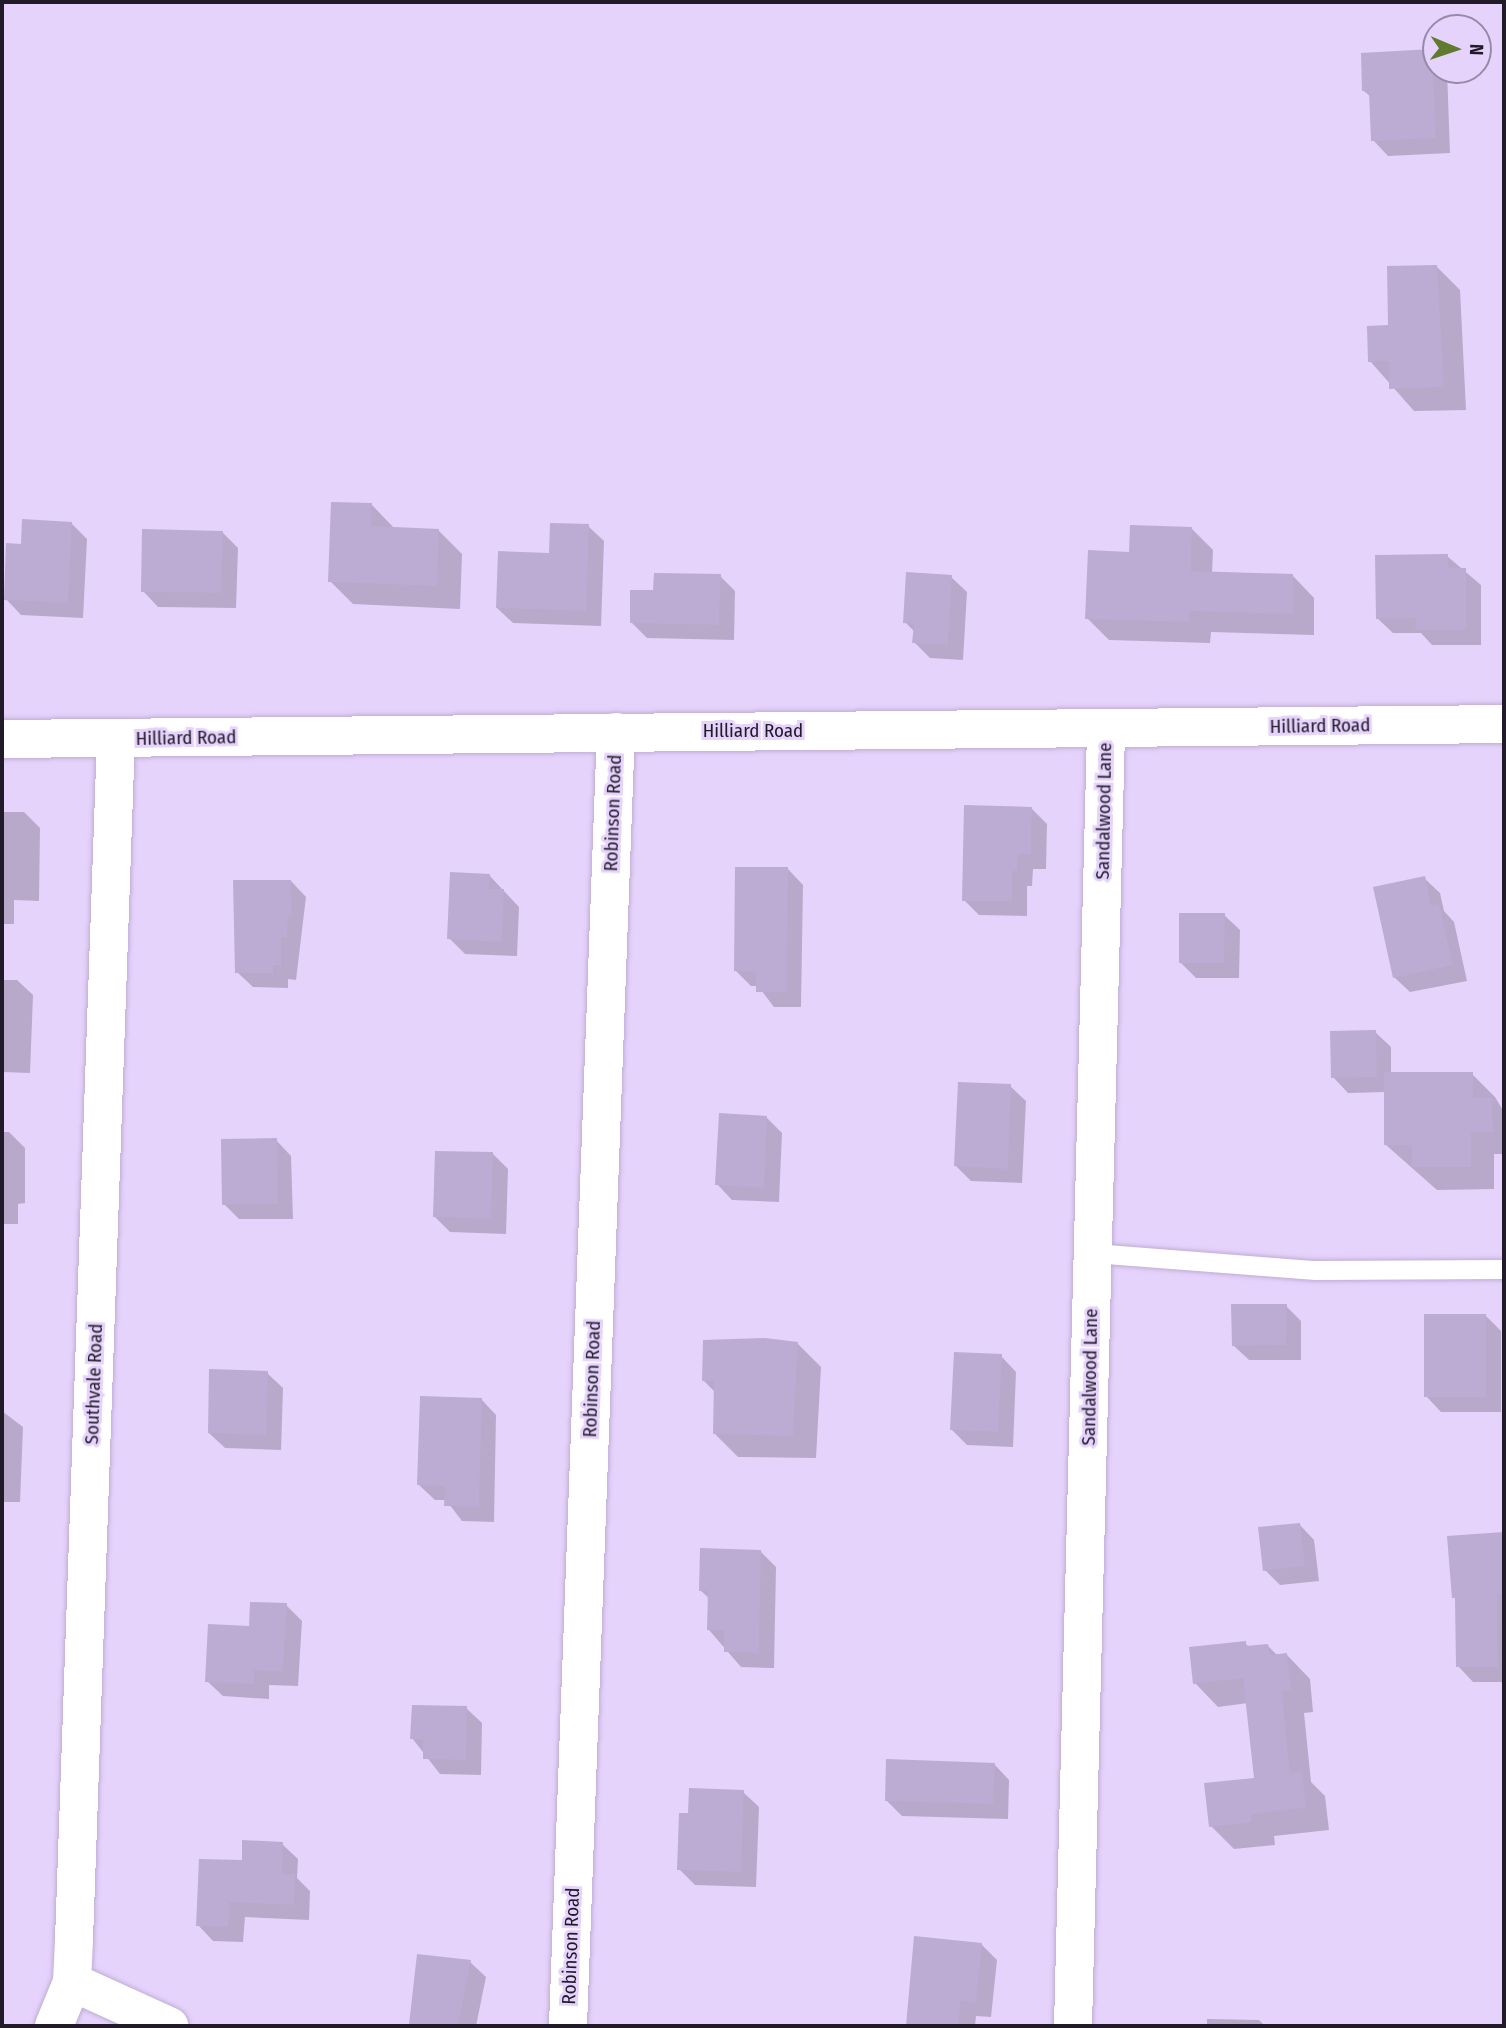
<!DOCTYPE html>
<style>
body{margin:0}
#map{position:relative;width:1506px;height:2028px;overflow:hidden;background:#e6d3fc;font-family:"Fira Sans Condensed",sans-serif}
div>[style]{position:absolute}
.shadow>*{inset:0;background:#0003}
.building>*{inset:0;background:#bcabd2}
.roads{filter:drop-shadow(0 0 2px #beadd4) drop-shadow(0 0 2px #beadd4)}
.lane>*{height:19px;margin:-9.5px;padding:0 9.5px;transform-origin:9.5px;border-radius:9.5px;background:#fff}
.street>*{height:38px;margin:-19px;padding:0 19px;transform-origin:19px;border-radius:19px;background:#fff}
span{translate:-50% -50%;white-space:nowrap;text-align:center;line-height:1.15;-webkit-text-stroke:6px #e6d3fc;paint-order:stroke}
.street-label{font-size:19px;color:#211b29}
.frame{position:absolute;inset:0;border:4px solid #211b29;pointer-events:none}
.north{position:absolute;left:1422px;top:14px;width:70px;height:70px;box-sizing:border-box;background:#e6d3fc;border:2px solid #9789a8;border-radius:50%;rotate:92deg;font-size:19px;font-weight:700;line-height:28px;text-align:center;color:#211b29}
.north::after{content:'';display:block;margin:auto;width:24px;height:32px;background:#617b2e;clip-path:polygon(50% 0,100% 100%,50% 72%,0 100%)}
</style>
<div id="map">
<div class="shadow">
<i style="clip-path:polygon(1431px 51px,1436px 56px,1436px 70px,1447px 70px,1450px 153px,1388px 156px,1373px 140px,1371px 97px,1364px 91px)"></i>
<i style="clip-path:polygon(1436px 266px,1460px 290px,1466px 410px,1414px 411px,1370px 361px)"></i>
<i style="clip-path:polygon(372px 505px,395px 529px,438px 530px,462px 554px,460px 609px,353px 604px,330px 581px)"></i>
<i style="clip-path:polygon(72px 524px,87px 539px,83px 618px,21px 615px,6px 599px,22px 545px)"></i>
<i style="clip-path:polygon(588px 526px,604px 541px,601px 626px,513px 623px,497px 608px,551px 555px)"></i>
<i style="clip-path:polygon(1191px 528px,1213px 550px,1212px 573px,1293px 576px,1314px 598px,1314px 635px,1211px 632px,1210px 643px,1109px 640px,1087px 618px,1131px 554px)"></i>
<i style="clip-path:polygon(222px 532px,238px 548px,236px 608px,158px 607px,143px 591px)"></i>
<i style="clip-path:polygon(1447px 556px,1481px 585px,1481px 645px,1432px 645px,1421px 633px,1393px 633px,1377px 618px)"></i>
<i style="clip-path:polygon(720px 576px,735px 591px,734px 640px,647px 638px,632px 623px)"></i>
<i style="clip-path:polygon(951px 577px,967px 592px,963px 660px,930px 658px,914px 642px,915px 632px,905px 622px)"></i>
<i style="clip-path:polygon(1031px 808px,1047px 824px,1046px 869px,1033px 869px,1032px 886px,1027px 886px,1027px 916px,979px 915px,964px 900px)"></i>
<i style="clip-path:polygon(2px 812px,24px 812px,40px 828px,39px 901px,14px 900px,14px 924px,2px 924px)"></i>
<i style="clip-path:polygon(788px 869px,803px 885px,801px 1007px,774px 1007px,758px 986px,751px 986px,736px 971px)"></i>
<i style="clip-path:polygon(489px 875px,519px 907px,517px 956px,465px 954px,449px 938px)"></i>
<i style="clip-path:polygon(1424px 878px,1440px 893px,1444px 911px,1454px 922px,1467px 981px,1410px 992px,1394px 977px)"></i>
<i style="clip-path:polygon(291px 881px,306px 897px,296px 980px,288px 979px,288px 988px,253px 987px,237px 972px)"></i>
<i style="clip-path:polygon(1224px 915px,1240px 930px,1239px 978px,1196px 978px,1180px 962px)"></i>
<i style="clip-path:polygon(2px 980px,17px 980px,33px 995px,30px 1073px,2px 1072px)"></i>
<i style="clip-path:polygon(1375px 1032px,1391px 1047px,1391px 1074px,1472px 1074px,1495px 1097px,1504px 1112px,1504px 1154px,1494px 1154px,1494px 1189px,1437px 1190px,1386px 1145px,1386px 1092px,1348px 1093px,1333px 1077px)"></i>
<i style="clip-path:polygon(1010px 1086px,1026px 1101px,1022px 1183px,971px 1181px,956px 1166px)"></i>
<i style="clip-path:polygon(767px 1118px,782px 1133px,779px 1202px,732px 1200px,717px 1184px)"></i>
<i style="clip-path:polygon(2px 1132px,9px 1132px,25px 1148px,25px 1203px,18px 1204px,18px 1224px,2px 1224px)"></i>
<i style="clip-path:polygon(276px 1140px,291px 1156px,293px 1219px,239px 1219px,224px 1204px)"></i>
<i style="clip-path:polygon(492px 1153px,508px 1169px,506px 1234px,450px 1232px,435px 1217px)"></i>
<i style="clip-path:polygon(1286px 1306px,1301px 1321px,1301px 1360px,1249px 1360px,1233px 1345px)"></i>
<i style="clip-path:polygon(1485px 1315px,1501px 1331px,1501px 1412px,1441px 1412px,1426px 1396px)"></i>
<i style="clip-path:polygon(798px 1344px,821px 1367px,816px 1458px,738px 1457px,715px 1434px,716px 1393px,704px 1381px)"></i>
<i style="clip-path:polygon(1001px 1356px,1016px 1372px,1013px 1447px,967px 1445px,952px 1430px)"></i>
<i style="clip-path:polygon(267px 1373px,283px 1388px,281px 1450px,225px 1448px,209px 1433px)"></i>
<i style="clip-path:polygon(481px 1399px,496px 1415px,494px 1522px,462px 1521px,446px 1500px,435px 1500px,419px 1485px)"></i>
<i style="clip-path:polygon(2px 1411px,23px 1427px,20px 1502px,2px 1502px)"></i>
<i style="clip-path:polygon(1299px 1524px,1314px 1540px,1319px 1581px,1280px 1585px,1265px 1570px)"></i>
<i style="clip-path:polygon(1504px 1534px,1504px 1682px,1473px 1682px,1458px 1666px,1457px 1601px,1449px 1537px)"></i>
<i style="clip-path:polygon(760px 1551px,776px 1567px,774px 1668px,741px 1667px,709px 1630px,710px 1599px,700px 1590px)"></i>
<i style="clip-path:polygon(286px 1605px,302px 1621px,298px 1686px,269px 1685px,269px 1699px,223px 1696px,207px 1681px)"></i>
<i style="clip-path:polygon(1245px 1643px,1250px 1648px,1268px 1646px,1278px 1656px,1287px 1655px,1310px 1679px,1313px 1712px,1304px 1713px,1311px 1782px,1325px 1796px,1329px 1830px,1274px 1836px,1275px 1845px,1234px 1849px,1211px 1826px,1256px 1779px,1248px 1703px,1218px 1707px,1195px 1683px)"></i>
<i style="clip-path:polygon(466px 1708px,482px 1723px,481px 1775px,440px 1774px,412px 1738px)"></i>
<i style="clip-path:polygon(994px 1764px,1009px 1780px,1008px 1819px,902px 1816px,887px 1801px)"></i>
<i style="clip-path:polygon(743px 1792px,759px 1807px,756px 1887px,695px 1885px,679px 1869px,689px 1815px)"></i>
<i style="clip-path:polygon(282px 1844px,298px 1859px,297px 1878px,310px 1891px,309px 1920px,245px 1917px,243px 1942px,213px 1941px,198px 1925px,243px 1862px)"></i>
<i style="clip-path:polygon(916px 1938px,981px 1944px,997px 1960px,991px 2017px,976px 2016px,975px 2026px,907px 2026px)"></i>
<i style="clip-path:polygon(470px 1962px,486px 1977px,476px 2026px,414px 2026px)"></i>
<i style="clip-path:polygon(1207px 2019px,1259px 2020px,1265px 2026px,1207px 2026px)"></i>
</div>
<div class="building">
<i style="clip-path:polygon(1432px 49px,1436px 138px,1371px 141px,1369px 91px,1362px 91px,1361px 53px)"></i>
<i style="clip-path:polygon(1437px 265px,1444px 387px,1389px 389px,1389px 361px,1368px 362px,1367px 326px,1388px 325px,1387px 266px)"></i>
<i style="clip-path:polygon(331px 502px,372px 503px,371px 526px,439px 529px,437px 586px,328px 582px)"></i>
<i style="clip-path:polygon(22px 519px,72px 522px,68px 603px,4px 600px,6px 543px,21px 544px)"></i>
<i style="clip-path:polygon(550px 523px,589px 524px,586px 611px,496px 608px,498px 551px,549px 553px)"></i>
<i style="clip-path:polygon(1130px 525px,1192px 527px,1191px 571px,1293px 574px,1293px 614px,1189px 611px,1189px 622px,1085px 619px,1088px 550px,1129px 552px)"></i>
<i style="clip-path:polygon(142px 529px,223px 531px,221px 593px,141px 592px)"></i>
<i style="clip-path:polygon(1448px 554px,1448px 568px,1466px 568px,1466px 630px,1415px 630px,1416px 618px,1376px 619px,1375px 555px)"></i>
<i style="clip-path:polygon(906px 572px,952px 575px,948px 645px,912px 643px,914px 624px,903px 623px)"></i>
<i style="clip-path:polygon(654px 573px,721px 574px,719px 625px,630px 623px,630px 590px,653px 590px)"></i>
<i style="clip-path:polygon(964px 805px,1032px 807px,1031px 854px,1018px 854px,1017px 871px,1012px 871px,1012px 901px,962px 901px)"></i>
<i style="clip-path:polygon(735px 867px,788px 867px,787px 992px,756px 992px,756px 972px,734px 971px)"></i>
<i style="clip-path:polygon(450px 872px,490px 874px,489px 889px,504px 889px,502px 942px,447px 939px)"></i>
<i style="clip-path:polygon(1425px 876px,1431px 906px,1439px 904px,1453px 965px,1393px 978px,1373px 887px)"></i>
<i style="clip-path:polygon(233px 880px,291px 880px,292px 916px,288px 916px,287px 938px,281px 937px,281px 965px,273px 965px,273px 973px,235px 973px)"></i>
<i style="clip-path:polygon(1179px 913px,1225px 913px,1224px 963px,1179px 963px)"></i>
<i style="clip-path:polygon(1376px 1030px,1377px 1077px,1331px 1078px,1330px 1031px)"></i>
<i style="clip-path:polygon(1384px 1072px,1473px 1072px,1473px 1098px,1492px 1098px,1493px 1132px,1471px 1132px,1471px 1167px,1412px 1167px,1412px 1145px,1384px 1145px)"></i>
<i style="clip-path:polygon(958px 1082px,1011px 1084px,1008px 1169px,954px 1166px)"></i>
<i style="clip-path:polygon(719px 1113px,767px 1116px,764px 1188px,715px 1185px)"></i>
<i style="clip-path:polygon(277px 1138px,278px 1204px,222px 1205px,221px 1139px)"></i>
<i style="clip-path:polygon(435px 1151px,493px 1152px,491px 1219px,433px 1217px)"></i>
<i style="clip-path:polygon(1231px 1304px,1287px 1304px,1286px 1345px,1232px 1346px)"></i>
<i style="clip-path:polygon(1424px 1314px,1486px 1314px,1486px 1397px,1424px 1397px)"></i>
<i style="clip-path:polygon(765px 1338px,798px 1342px,793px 1436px,713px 1434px,714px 1381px,702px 1381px,703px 1340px)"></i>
<i style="clip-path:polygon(954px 1352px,1002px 1354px,998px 1432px,950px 1430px)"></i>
<i style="clip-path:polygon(209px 1369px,268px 1371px,266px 1435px,208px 1433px)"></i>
<i style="clip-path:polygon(420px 1396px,482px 1398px,479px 1507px,444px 1506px,445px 1486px,417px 1485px)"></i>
<i style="clip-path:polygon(1300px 1523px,1305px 1566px,1263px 1571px,1258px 1527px)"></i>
<i style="clip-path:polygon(1504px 1532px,1504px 1594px,1497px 1595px,1498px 1667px,1456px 1667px,1455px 1598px,1452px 1598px,1447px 1536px)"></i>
<i style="clip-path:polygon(700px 1548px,761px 1550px,759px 1653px,724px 1652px,724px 1630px,707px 1630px,708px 1591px,699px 1591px)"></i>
<i style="clip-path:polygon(250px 1602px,287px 1603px,283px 1672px,254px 1670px,254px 1684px,205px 1682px,208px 1624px,249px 1626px)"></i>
<i style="clip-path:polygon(1246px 1641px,1246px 1646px,1268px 1644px,1270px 1655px,1287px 1653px,1291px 1690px,1282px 1691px,1290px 1773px,1302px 1771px,1306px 1808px,1251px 1814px,1252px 1822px,1209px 1827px,1204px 1783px,1254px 1778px,1243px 1678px,1193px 1684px,1189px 1647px)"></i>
<i style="clip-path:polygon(412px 1705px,467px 1706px,466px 1760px,423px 1759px,423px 1739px,410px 1739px)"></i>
<i style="clip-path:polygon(886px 1759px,995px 1763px,993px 1804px,885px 1801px)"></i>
<i style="clip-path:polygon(689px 1788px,744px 1790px,741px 1872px,677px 1870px,679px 1813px,688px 1813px)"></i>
<i style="clip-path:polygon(242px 1840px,283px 1842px,282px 1874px,295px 1874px,294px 1905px,230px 1902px,228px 1927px,196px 1926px,199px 1859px,242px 1860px)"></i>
<i style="clip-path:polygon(914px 1936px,982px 1943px,976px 2003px,961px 2001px,958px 2026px,906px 2026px)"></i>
<i style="clip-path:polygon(417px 1954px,471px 1960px,458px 2026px,409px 2025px)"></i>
</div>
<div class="roads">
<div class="lane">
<i style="left:1093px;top:1253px;width:223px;rotate:4.4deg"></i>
<i style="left:1315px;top:1270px;width:189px;rotate:-0.3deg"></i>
</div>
<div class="street">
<i style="left:2px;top:739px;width:1502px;rotate:-0.57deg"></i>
<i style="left:72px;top:1982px;width:107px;rotate:24.4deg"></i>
<i style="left:54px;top:2026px;width:48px;rotate:-67.8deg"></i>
<i style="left:72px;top:1982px;width:42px;rotate:-87.3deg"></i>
<i style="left:74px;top:1940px;width:1202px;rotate:-88deg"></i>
<i style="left:568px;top:2026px;width:1295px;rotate:-87.88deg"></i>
<i style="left:1073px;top:2026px;width:1297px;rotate:-88.54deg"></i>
</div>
</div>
<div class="street-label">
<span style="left:1320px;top:726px;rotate:-1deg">Hilliard Road</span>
<span style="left:753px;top:731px">Hilliard Road</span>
<span style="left:186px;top:738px;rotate:-1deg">Hilliard Road</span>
<span style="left:1104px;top:811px;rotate:-89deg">Sandalwood Lane</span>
<span style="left:613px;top:813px;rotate:-88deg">Robinson Road</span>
<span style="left:1090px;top:1377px;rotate:-89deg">Sandalwood Lane</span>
<span style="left:592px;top:1379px;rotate:-88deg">Robinson Road</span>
<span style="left:94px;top:1384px;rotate:-88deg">Southvale Road</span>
<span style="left:571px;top:1946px;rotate:-88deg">Robinson Road</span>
</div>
<div class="frame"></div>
<div class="north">N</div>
</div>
